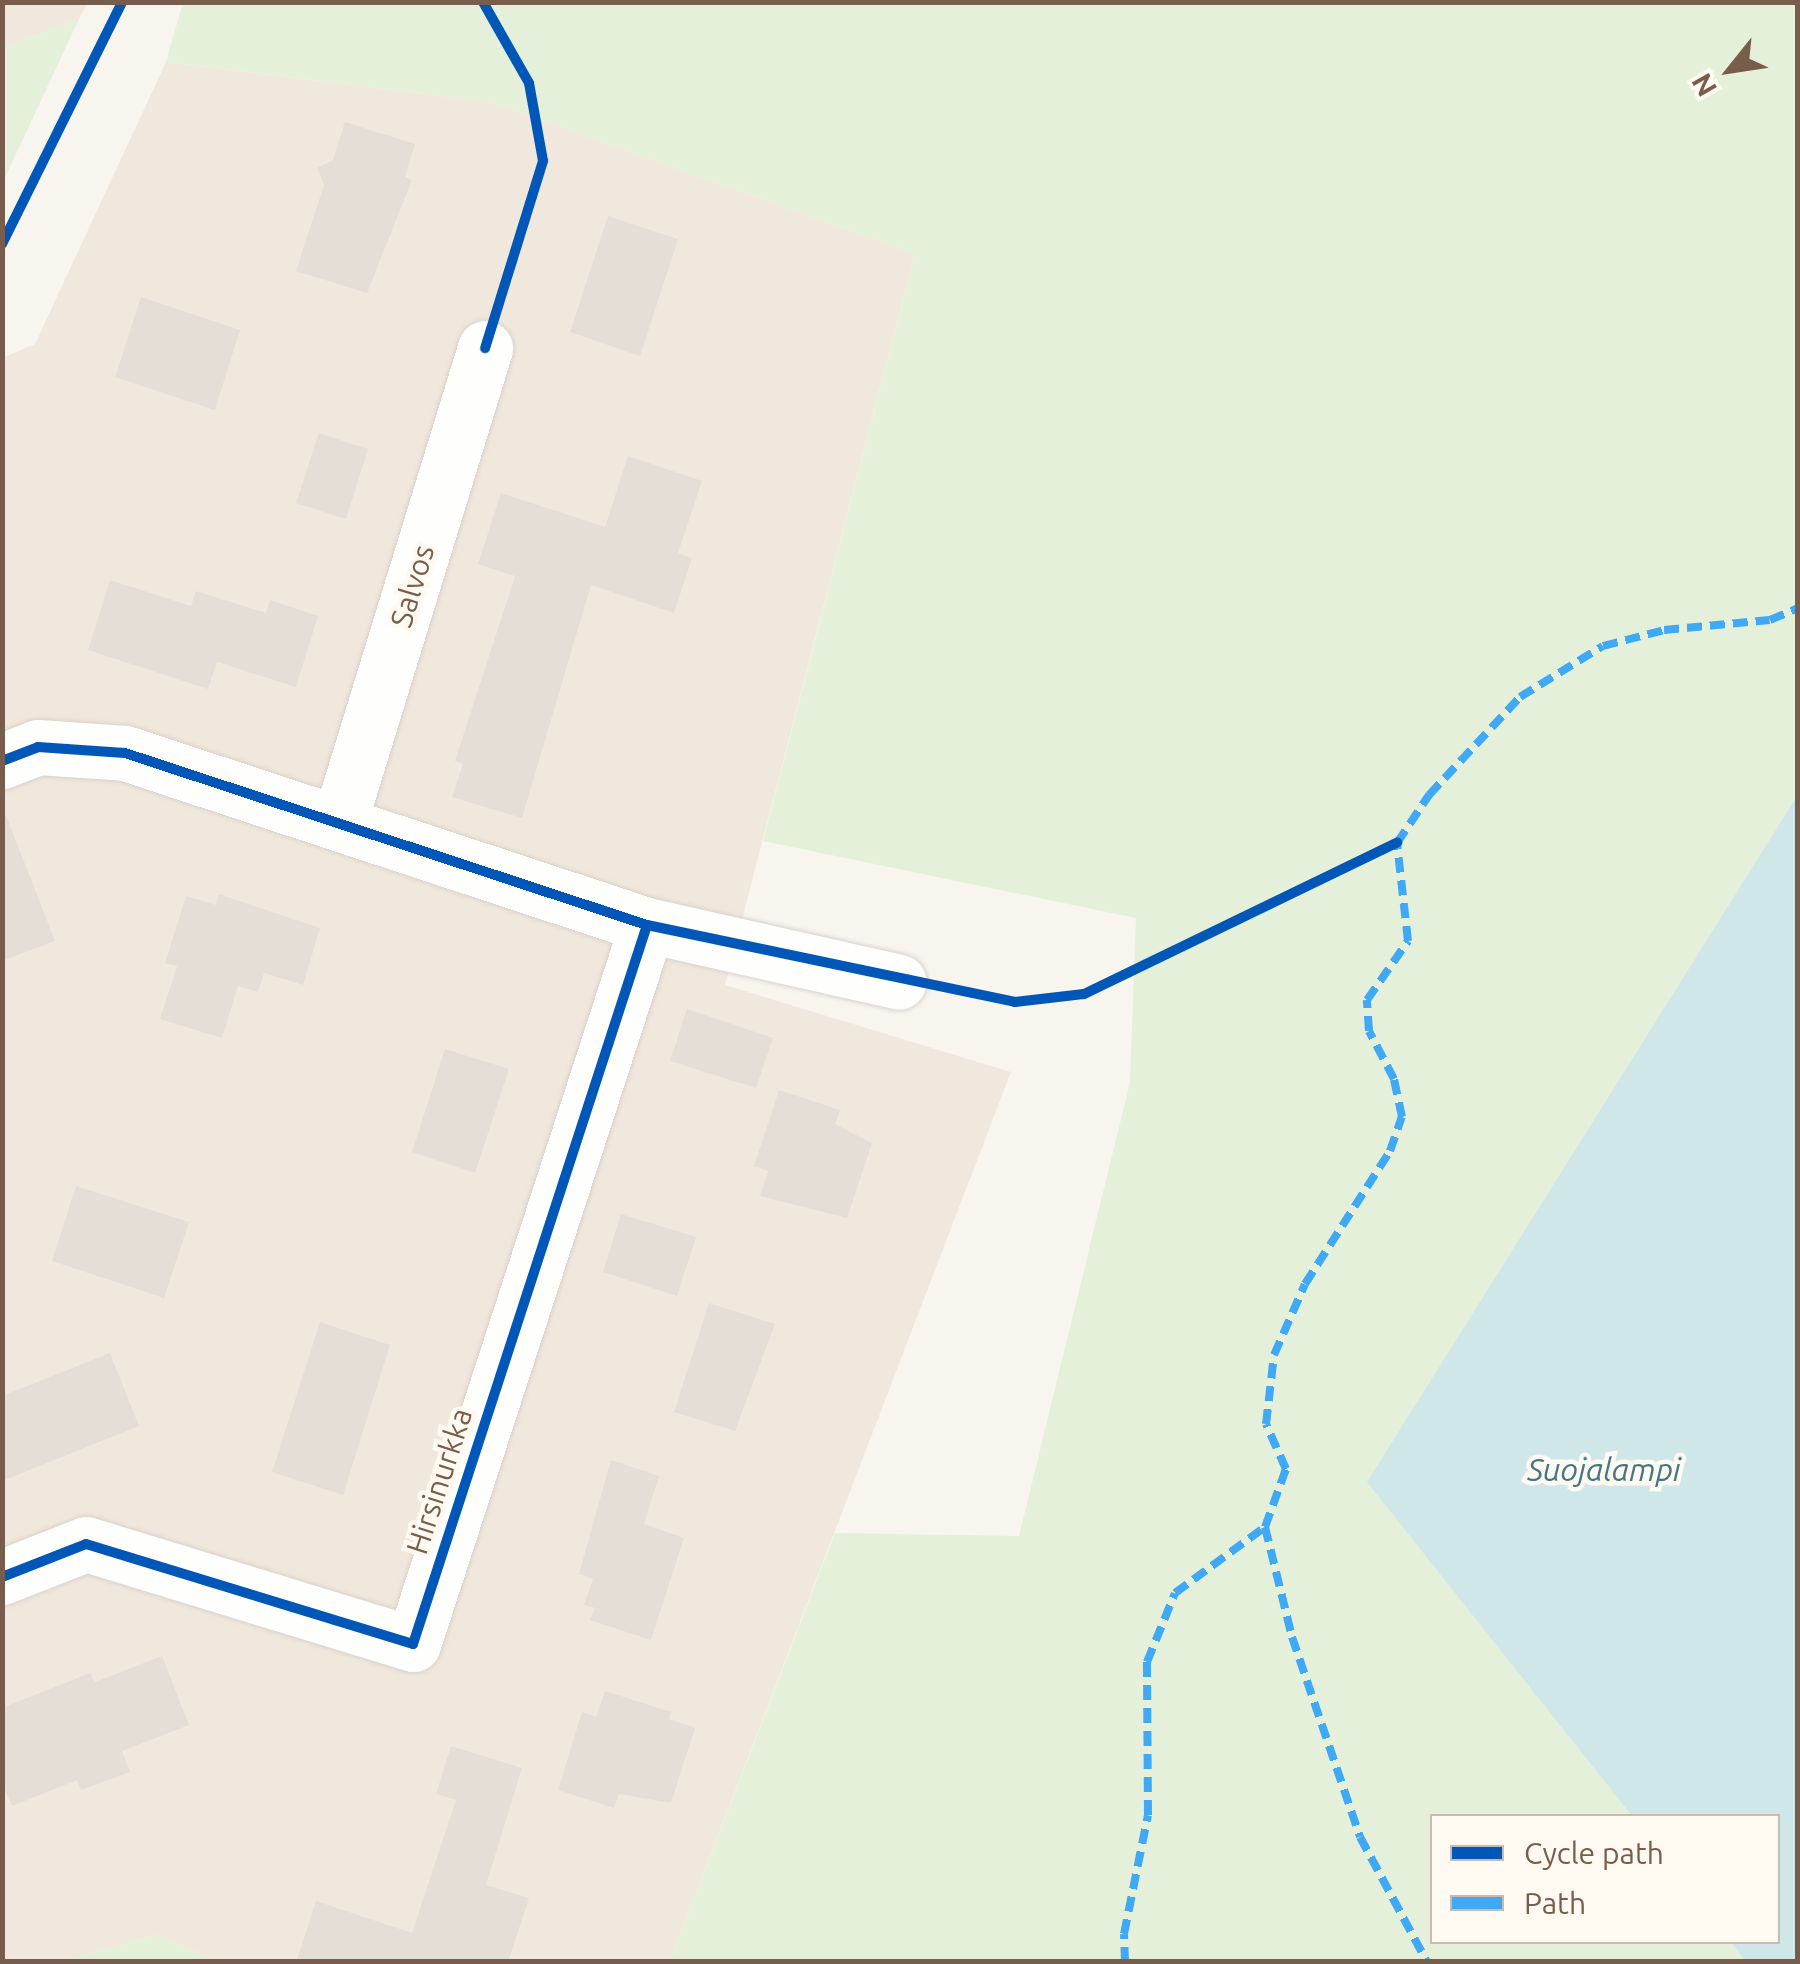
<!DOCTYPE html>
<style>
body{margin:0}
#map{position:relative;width:1800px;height:1964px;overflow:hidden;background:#f8f5ef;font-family:Ubuntu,sans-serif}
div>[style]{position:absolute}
.residential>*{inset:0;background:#f1e8dd}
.green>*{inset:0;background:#e5f0da}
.water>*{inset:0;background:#d0e7e9}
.building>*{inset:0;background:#e5ded6}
.roads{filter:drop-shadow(0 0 2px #d8d2cc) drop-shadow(0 0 2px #d8d2cc)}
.minor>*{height:55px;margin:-27.5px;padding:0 27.5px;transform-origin:27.5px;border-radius:27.5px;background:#fefefd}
.quiet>*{height:8px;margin-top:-4px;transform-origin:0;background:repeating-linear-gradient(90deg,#3fa9f5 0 15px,transparent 0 23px)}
.cycleway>*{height:10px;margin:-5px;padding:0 5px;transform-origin:5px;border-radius:5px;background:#0057b8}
span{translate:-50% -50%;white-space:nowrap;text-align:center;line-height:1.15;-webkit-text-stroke:9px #fffaf1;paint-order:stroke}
.street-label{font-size:30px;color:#785d4d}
.water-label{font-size:32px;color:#437883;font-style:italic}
.frame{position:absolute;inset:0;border:5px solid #785d4d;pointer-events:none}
.legend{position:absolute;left:1430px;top:1814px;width:350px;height:130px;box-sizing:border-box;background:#fffaf1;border:2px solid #c9bbaf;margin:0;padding:12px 18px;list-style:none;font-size:30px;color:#785d4d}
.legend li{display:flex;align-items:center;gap:20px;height:50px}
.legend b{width:50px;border:2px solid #c9bbaf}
.north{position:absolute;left:1680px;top:20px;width:100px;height:100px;-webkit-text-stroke:8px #fffaf1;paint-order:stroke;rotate:240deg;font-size:28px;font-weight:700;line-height:40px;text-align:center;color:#785d4d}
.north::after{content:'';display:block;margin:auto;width:35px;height:45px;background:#785d4d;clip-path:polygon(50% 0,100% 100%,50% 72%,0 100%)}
</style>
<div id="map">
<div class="residential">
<i style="clip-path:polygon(3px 3px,87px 3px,79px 19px,3px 48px)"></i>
<i style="clip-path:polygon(166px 62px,491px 102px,915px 254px,725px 985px,1011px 1072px,670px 1961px,218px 1961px,156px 1935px,63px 1961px,3px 1961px,2px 358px,35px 344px)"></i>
</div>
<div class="green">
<i style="clip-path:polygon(183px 2px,1797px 3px,1797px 796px,1368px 1482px,1632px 1816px,1432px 1816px,1432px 1942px,1731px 1942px,1746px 1961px,670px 1961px,835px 1533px,1019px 1536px,1130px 1082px,1136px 918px,763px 841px,915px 254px,491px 102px,166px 62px)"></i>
<i style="clip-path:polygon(79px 19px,3px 182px,3px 48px)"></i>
<i style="clip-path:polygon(156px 1935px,218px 1961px,63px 1961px)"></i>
</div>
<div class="water">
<i style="clip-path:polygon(1797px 796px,1798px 1961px,1746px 1962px,1731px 1942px,1778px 1942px,1778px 1816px,1632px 1816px,1367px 1482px)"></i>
</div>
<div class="building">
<i style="clip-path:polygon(345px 122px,415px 144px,405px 177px,412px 180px,367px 293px,296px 271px,324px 185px,317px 168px,333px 160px)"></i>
<i style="clip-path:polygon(608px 216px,678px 239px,640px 356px,570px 332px)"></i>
<i style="clip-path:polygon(141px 297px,240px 330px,215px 410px,115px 377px)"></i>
<i style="clip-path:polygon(319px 433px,368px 449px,346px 519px,296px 503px)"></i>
<i style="clip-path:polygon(628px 456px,702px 481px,678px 553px,692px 558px,674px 613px,591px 585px,522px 818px,452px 797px,463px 764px,455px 761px,515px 576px,478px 564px,501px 493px,605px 527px)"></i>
<i style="clip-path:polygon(110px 580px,191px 606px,196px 591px,266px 613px,270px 600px,318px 616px,296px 687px,217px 662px,208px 689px,88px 650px)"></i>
<i style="clip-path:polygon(6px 815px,55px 941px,2px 961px,2px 816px)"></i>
<i style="clip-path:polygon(219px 894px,320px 928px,303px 985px,264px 973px,258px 992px,238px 986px,222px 1038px,160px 1019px,177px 966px,165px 963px,186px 896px,216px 905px)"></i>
<i style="clip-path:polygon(687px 1009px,773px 1038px,756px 1088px,670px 1061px)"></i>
<i style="clip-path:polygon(445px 1049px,509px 1069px,475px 1173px,412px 1152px)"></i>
<i style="clip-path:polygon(779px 1090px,840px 1110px,835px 1124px,872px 1143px,847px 1218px,760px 1196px,768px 1171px,754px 1166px)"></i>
<i style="clip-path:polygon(76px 1186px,189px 1222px,164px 1298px,52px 1261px)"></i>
<i style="clip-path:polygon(621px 1214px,696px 1237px,677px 1296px,603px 1272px)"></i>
<i style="clip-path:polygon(709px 1303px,775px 1324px,735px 1431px,674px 1412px)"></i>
<i style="clip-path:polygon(320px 1322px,390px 1345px,343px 1495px,272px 1472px)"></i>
<i style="clip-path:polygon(110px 1353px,139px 1426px,2px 1481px,2px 1396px)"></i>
<i style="clip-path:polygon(611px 1460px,659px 1476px,644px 1524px,684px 1538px,651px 1640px,590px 1620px,595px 1608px,584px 1605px,593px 1579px,579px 1574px)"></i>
<i style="clip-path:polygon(162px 1656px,189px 1725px,122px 1751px,130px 1772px,81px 1790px,77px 1780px,12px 1806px,2px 1783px,2px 1708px,90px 1673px,95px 1682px)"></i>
<i style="clip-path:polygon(605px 1691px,671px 1712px,669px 1719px,695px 1728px,671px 1803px,619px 1794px,614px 1808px,558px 1790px,582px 1712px,596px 1717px)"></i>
<i style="clip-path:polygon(451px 1746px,522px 1768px,486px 1885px,529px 1898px,508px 1962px,296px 1962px,316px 1901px,412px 1933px,456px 1800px,436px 1794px)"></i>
</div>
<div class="roads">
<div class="minor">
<i style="left:2px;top:761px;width:39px;rotate:-21deg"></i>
<i style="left:38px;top:747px;width:87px;rotate:3.9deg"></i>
<i style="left:125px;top:753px;width:550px;rotate:18.24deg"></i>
<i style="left:647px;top:925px;width:258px;rotate:12.7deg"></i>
<i style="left:339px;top:823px;width:497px;rotate:-72.9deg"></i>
<i style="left:2px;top:1577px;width:90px;rotate:-21.4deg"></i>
<i style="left:86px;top:1544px;width:342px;rotate:17deg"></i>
<i style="left:413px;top:1644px;width:756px;rotate:-71.97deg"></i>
</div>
</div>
<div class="quiet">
<i style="left:1265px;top:1527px;width:113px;rotate:76.2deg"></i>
<i style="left:1292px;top:1637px;width:211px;rotate:71.2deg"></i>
<i style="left:1360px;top:1837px;width:142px;rotate:61.8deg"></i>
<i style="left:1125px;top:1962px;width:28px;rotate:-92deg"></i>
<i style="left:1124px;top:1934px;width:121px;rotate:-78.6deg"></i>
<i style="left:1148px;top:1815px;width:153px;rotate:-90.4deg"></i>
<i style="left:1147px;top:1662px;width:74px;rotate:-67.9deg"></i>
<i style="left:1175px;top:1593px;width:112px;rotate:-36.3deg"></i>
<i style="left:1265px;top:1527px;width:62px;rotate:-70.1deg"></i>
<i style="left:1286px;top:1469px;width:49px;rotate:-114deg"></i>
<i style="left:1266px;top:1424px;width:69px;rotate:-83.4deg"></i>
<i style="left:1274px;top:1355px;width:77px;rotate:-66.4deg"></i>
<i style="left:1305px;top:1284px;width:158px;rotate:-57.4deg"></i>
<i style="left:1390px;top:1151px;width:36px;rotate:-71deg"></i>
<i style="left:1402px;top:1117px;width:39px;rotate:-102deg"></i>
<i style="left:1394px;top:1079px;width:54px;rotate:-117.5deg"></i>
<i style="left:1369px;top:1031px;width:31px;rotate:-94deg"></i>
<i style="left:1367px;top:1000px;width:72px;rotate:-55.2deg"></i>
<i style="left:1408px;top:941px;width:99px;rotate:-96.4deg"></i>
<i style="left:1397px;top:843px;width:58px;rotate:-56.3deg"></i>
<i style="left:1429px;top:795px;width:134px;rotate:-47.1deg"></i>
<i style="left:1520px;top:697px;width:97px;rotate:-31.6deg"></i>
<i style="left:1603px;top:646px;width:63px;rotate:-14.7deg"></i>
<i style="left:1664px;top:630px;width:106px;rotate:-5.4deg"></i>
<i style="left:1770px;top:620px;width:30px;rotate:-23deg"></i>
</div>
<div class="cycleway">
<i style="left:483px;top:2px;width:93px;rotate:60.4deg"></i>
<i style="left:529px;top:83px;width:79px;rotate:79.8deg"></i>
<i style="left:543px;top:161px;width:196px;rotate:107.2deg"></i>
<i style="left:2px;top:244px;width:270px;rotate:-63.6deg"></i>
<i style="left:2px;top:761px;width:39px;rotate:-21deg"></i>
<i style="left:38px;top:747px;width:87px;rotate:3.9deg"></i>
<i style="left:125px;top:753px;width:550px;rotate:18.24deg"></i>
<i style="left:647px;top:925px;width:376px;rotate:11.8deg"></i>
<i style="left:1015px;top:1002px;width:69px;rotate:-6.6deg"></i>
<i style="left:1084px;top:994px;width:348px;rotate:-25.8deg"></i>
<i style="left:2px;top:1577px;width:90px;rotate:-21.4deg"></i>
<i style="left:86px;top:1544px;width:342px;rotate:17deg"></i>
<i style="left:413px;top:1644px;width:756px;rotate:-71.97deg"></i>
</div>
<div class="street-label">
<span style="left:412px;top:586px;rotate:-73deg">Salvos</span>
<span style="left:439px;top:1481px;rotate:-72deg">Hirsinurkka</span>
</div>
<div class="water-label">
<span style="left:1604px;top:1469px">Suojalampi</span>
</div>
<div class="frame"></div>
<ul class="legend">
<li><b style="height:12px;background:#0057b8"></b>Cycle path</li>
<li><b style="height:12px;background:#3fa9f5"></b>Path</li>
</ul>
<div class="north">N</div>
</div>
